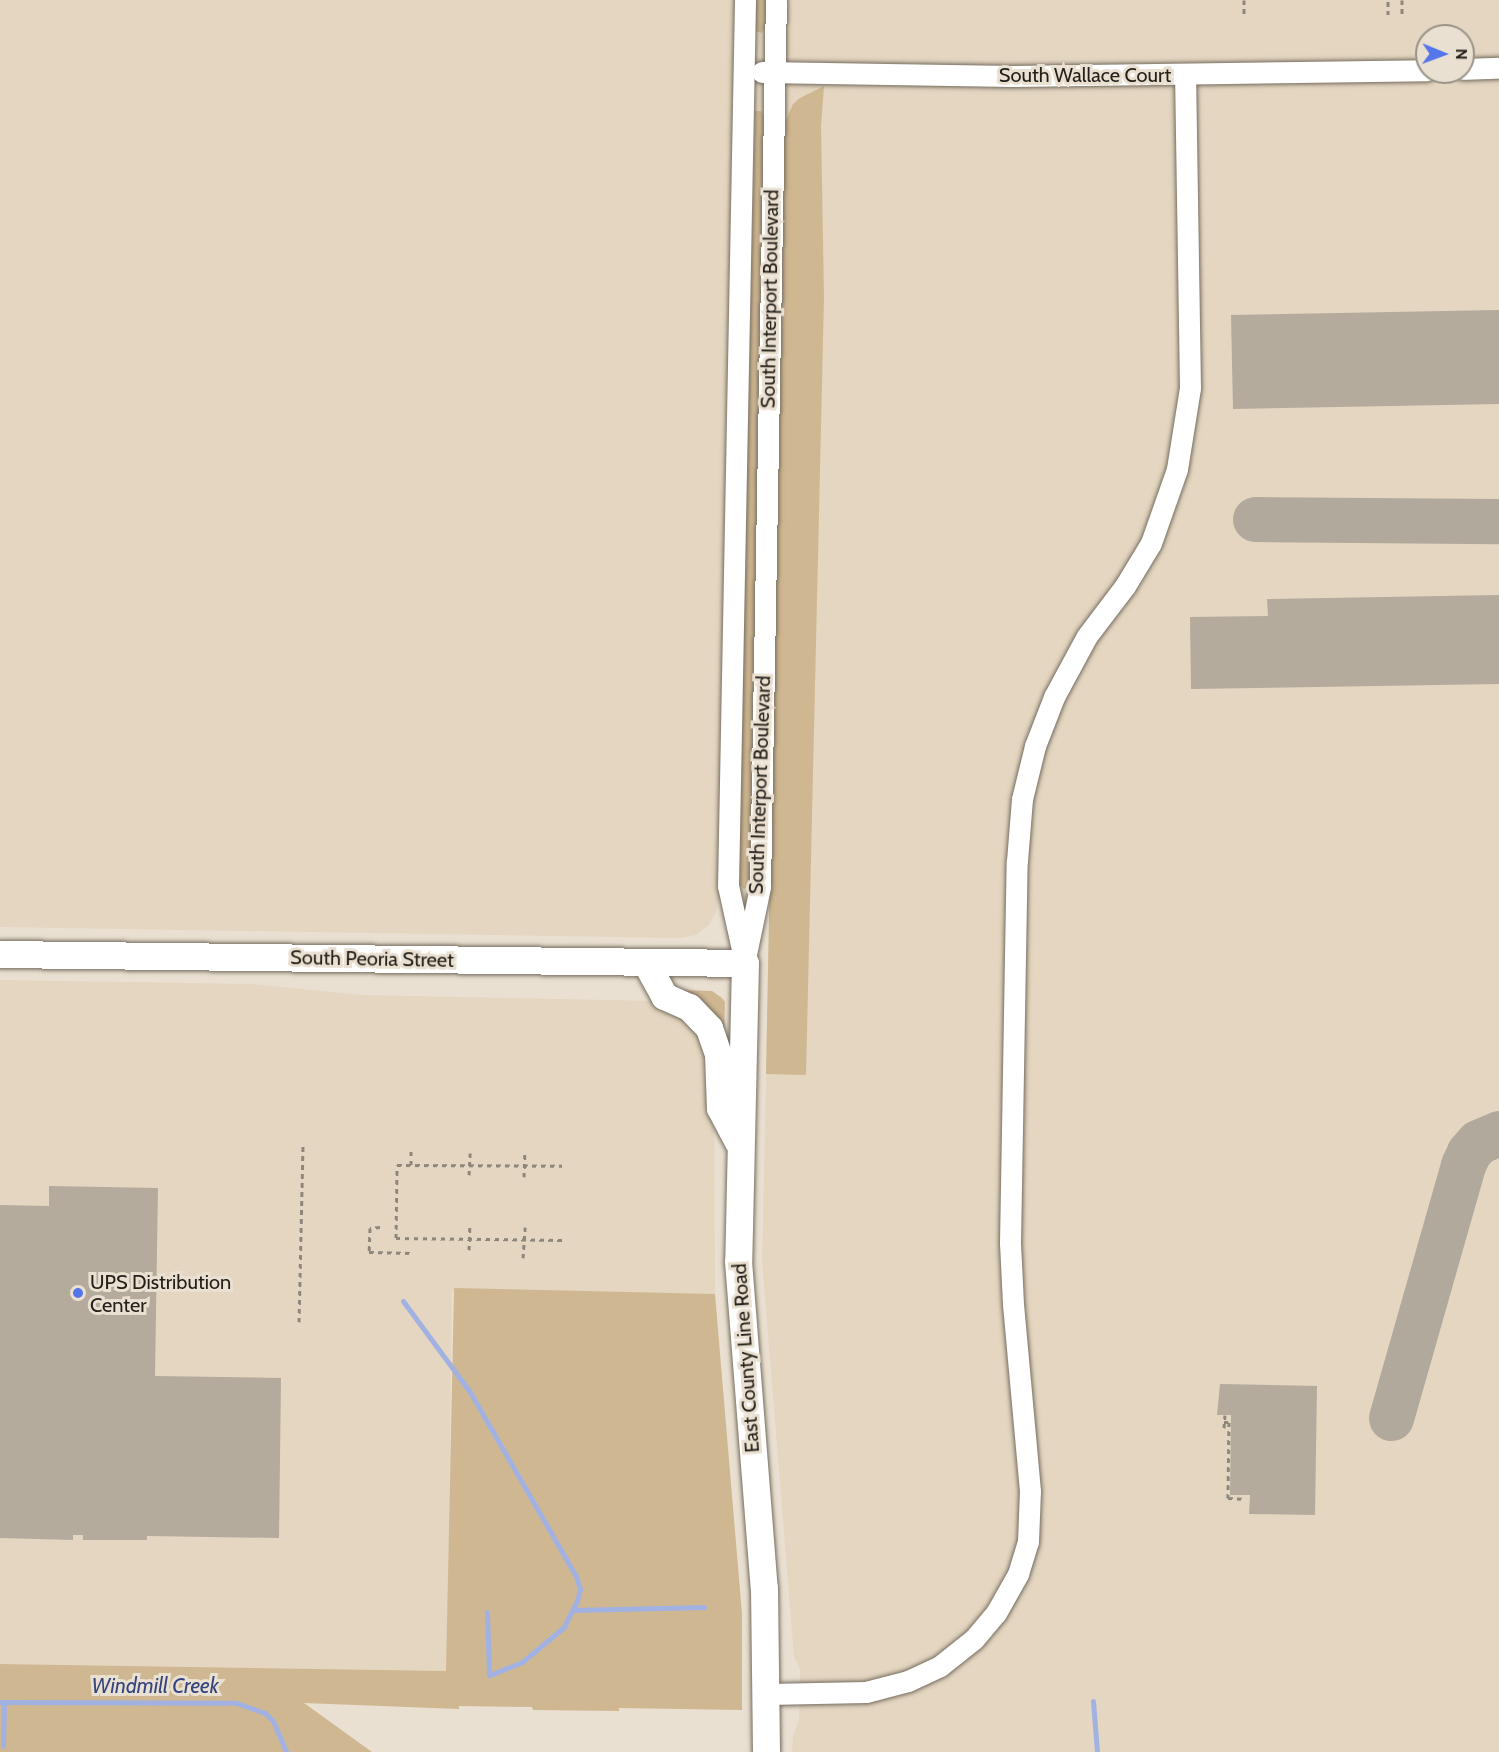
<!DOCTYPE html>
<style>
body{margin:0}
#map{position:relative;width:1499px;height:1752px;overflow:hidden;background:#eae0d1;font-family:Cabin,sans-serif}
div>[style]{position:absolute}
.built>*{inset:0;background:#e4d6c0}
.green>*{inset:0;background:#cfb791}
.stream>*{height:5px;margin:-2.5px;padding:0 2.5px;transform-origin:2.5px;border-radius:2.5px;background:#a1b2e2}
.taxiway>*{height:45px;margin:-22.5px;padding:0 22.5px;transform-origin:22.5px;border-radius:22.5px;background:#b1a99c}
.building>*{inset:0;background:#b4ab9d}
.path>*{height:3px;margin-top:-1.5px;transform-origin:0;background:repeating-linear-gradient(90deg,#8e877c 0 4.5px,transparent 0 9px)}
.roads{filter:drop-shadow(0 0 2px #766d60) drop-shadow(0 0 2px #766d60)}
.minor>*{height:21px;margin:-10.5px;padding:0 10.5px;transform-origin:10.5px;border-radius:10.5px;background:#fff}
.major>*{height:27px;margin:-13.5px;padding:0 13.5px;transform-origin:13.5px;border-radius:13.5px;background:#fff}
.dots>*{width:16px;height:16px;translate:-50% -50%;box-sizing:border-box;border:3px solid #eae0d1;border-radius:50%}
span{translate:-50% -50%;white-space:nowrap;text-align:center;line-height:1.15;-webkit-text-stroke:6px #eae0d1;paint-order:stroke}
.street-label{font-size:20px;color:#23201a}
.poi-label{font-size:20px;color:#23201a}
.left{translate:0 -50%;text-align:left}
.water-label{font-size:21px;color:#33447f;font-style:italic}
.north{position:absolute;left:1415px;top:24px;width:60px;height:60px;box-sizing:border-box;background:#eae0d1;border:2px solid #9a9388;border-radius:50%;rotate:91deg;font-size:16px;font-weight:700;line-height:24px;text-align:center;color:#23201a}
.north::after{content:'';display:block;margin:auto;width:21px;height:27px;background:#5575ea;clip-path:polygon(50% 0,100% 100%,50% 72%,0 100%)}
</style>
<div id="map">
<div class="built">
<i style="clip-path:polygon(evenodd,0 0,1499px 0,1499px 1752px,792px 1752px,793px 1735px,799px 1721px,800px 1669px,794px 1657px,762px 1261px,770px 901px,718px 900px,716px 912px,709px 925px,696px 935px,679px 938px,0 927px,0 0,1427px 36px,1463px 36px,1463px 72px,1427px 72px,1427px 36px)"></i>
<i style="clip-path:polygon(0 980px,251px 984px,361px 995px,659px 1001px,684px 1011px,714px 1063px,715px 1294px,452px 1291px,447px 1671px,0 1664px)"></i>
</div>
<div class="green">
<i style="clip-path:polygon(754px 0,766px 0,765px 28px,761px 33px,755px 31px)"></i>
<i style="clip-path:polygon(824px 86px,821px 126px,824px 297px,806px 1075px,766px 1074px,784px 125px,793px 104px,800px 98px)"></i>
<i style="clip-path:polygon(755px 111px,761px 111px,764px 115px,750px 885px,744px 889px,738px 883px)"></i>
<i style="clip-path:polygon(681px 990px,712px 991px,722px 998px,725px 1002px,724px 1034px)"></i>
<i style="clip-path:polygon(454px 1288px,715px 1294px,742px 1614px,742px 1710px,619px 1708px,619px 1711px,533px 1710px,532px 1707px,459px 1706px,459px 1709px,304px 1703px,372px 1752px,0 1752px,0 1664px,446px 1671px)"></i>
</div>
<div class="stream">
<i style="left:403px;top:1301px;width:113px;rotate:53.6deg"></i>
<i style="left:470px;top:1392px;width:212px;rotate:60.1deg"></i>
<i style="left:576px;top:1576px;width:14px;rotate:73deg"></i>
<i style="left:580px;top:1589px;width:12px;rotate:104deg"></i>
<i style="left:577px;top:1601px;width:29px;rotate:117deg"></i>
<i style="left:564px;top:1627px;width:55px;rotate:140.2deg"></i>
<i style="left:522px;top:1662px;width:35px;rotate:158deg"></i>
<i style="left:489px;top:1675px;width:63px;rotate:-91.8deg"></i>
<i style="left:573px;top:1610px;width:131px;rotate:-1.3deg"></i>
<i style="left:1093px;top:1701px;width:51px;rotate:85.5deg"></i>
<i style="left:0;top:1702px;width:236px;rotate:0.2deg"></i>
<i style="left:236px;top:1703px;width:31px;rotate:19deg"></i>
<i style="left:265px;top:1713px;width:11px;rotate:45deg"></i>
<i style="left:273px;top:1721px;width:34px;rotate:67deg"></i>
<i style="left:3px;top:1746px;width:44px;rotate:-88.7deg"></i>
</div>
<div class="taxiway">
<i style="left:1255px;top:519px;width:244px;rotate:0.5deg"></i>
<i style="left:1391px;top:1418px;width:263px;rotate:-74.1deg"></i>
<i style="left:1463px;top:1165px;width:14px;rotate:-65deg"></i>
<i style="left:1469px;top:1152px;width:13px;rotate:-48deg"></i>
<i style="left:1478px;top:1142px;width:23px;rotate:-23deg"></i>
</div>
<div class="building">
<i style="clip-path:polygon(1499px 310px,1499px 404px,1233px 409px,1231px 315px)"></i>
<i style="clip-path:polygon(1499px 595px,1499px 684px,1191px 689px,1190px 617px,1268px 616px,1267px 599px)"></i>
<i style="clip-path:polygon(49px 1186px,158px 1188px,155px 1376px,281px 1378px,279px 1538px,147px 1536px,147px 1540px,83px 1540px,83px 1535px,73px 1535px,73px 1540px,0 1538px,0 1205px,49px 1206px)"></i>
<i style="clip-path:polygon(1220px 1384px,1317px 1386px,1315px 1515px,1249px 1514px,1250px 1495px,1230px 1495px,1231px 1415px,1217px 1415px)"></i>
</div>
<div class="path">
<i style="left:1244px;top:0;width:14px;rotate:90deg"></i>
<i style="left:1402px;top:0;width:15px;rotate:90deg"></i>
<i style="left:1388px;top:15px;width:15px;rotate:-90deg"></i>
<i style="left:411px;top:1165px;width:18px;rotate:-90deg"></i>
<i style="left:469px;top:1175px;width:22px;rotate:-87deg"></i>
<i style="left:524px;top:1177px;width:23px;rotate:-88deg"></i>
<i style="left:380px;top:1227px;width:10px;rotate:174deg"></i>
<i style="left:370px;top:1228px;width:24px;rotate:92deg"></i>
<i style="left:369px;top:1252px;width:41px;rotate:1.4deg"></i>
<i style="left:562px;top:1240px;width:166px;rotate:-179.3deg"></i>
<i style="left:396px;top:1238px;width:73px;rotate:-89.2deg"></i>
<i style="left:397px;top:1165px;width:165px;rotate:0.3deg"></i>
<i style="left:469px;top:1250px;width:24px;rotate:-88deg"></i>
<i style="left:523px;top:1258px;width:31px;rotate:-86deg"></i>
<i style="left:299px;top:1322px;width:176px;rotate:-88.7deg"></i>
<i style="left:1224px;top:1422px;width:5px"></i>
<i style="left:1229px;top:1422px;width:76px;rotate:90.8deg"></i>
<i style="left:1228px;top:1498px;width:18px;rotate:3deg"></i>
<i style="left:1224px;top:1428px;width:13px;rotate:-86deg"></i>
</div>
<div class="roads">
<div class="minor">
<i style="left:1463px;top:69px;width:36px;rotate:-2deg"></i>
<i style="left:762px;top:72px;width:251px;rotate:0.9deg"></i>
<i style="left:1013px;top:76px;width:414px;rotate:-0.8deg"></i>
<i style="left:746px;top:954px;width:68px;rotate:-78.2deg"></i>
<i style="left:760px;top:887px;width:887px;rotate:-88.97deg"></i>
<i style="left:745px;top:963px;width:79px;rotate:-102.4deg"></i>
<i style="left:728px;top:886px;width:886px;rotate:-88.9deg"></i>
<i style="left:767px;top:1694px;width:99px;rotate:-1.2deg"></i>
<i style="left:866px;top:1692px;width:43px;rotate:-14.7deg"></i>
<i style="left:908px;top:1681px;width:35px;rotate:-25deg"></i>
<i style="left:940px;top:1666px;width:43px;rotate:-38.5deg"></i>
<i style="left:974px;top:1639px;width:34px;rotate:-50deg"></i>
<i style="left:996px;top:1613px;width:45px;rotate:-60.6deg"></i>
<i style="left:1018px;top:1574px;width:34px;rotate:-73deg"></i>
<i style="left:1028px;top:1542px;width:51px;rotate:-87.8deg"></i>
<i style="left:1030px;top:1491px;width:188px;rotate:-95.2deg"></i>
<i style="left:1013px;top:1304px;width:61px;rotate:-92.8deg"></i>
<i style="left:1010px;top:1243px;width:382px;rotate:-89deg"></i>
<i style="left:1017px;top:861px;width:62px;rotate:-85.4deg"></i>
<i style="left:1022px;top:799px;width:55px;rotate:-76.2deg"></i>
<i style="left:1035px;top:746px;width:53px;rotate:-68.8deg"></i>
<i style="left:1054px;top:697px;width:69px;rotate:-61.6deg"></i>
<i style="left:1087px;top:636px;width:63px;rotate:-52.8deg"></i>
<i style="left:1125px;top:586px;width:50px;rotate:-58.8deg"></i>
<i style="left:1151px;top:543px;width:78px;rotate:-70.6deg"></i>
<i style="left:1177px;top:469px;width:82px;rotate:-80.9deg"></i>
<i style="left:1190px;top:388px;width:314px;rotate:-90.9deg"></i>
</div>
<div class="major">
<i style="left:0;top:954px;width:745px;rotate:0.69deg"></i>
<i style="left:745px;top:963px;width:298px;rotate:91.3deg"></i>
<i style="left:738px;top:1261px;width:328px;rotate:85.5deg"></i>
<i style="left:764px;top:1588px;width:164px;rotate:89.3deg"></i>
<i style="left:646px;top:963px;width:38px;rotate:61deg"></i>
<i style="left:664px;top:996px;width:27px;rotate:24deg"></i>
<i style="left:689px;top:1007px;width:29px;rotate:46deg"></i>
<i style="left:709px;top:1028px;width:28px;rotate:71deg"></i>
<i style="left:718px;top:1054px;width:54px;rotate:87.9deg"></i>
<i style="left:720px;top:1108px;width:38px;rotate:62deg"></i>
</div>
</div>
<div class="dots">
<i style="left:78px;top:1293px;background:#5575ea"></i>
</div>
<div class="street-label">
<span style="left:1085px;top:75px">South Wallace Court</span>
<span style="left:770px;top:299px;rotate:-89deg">South Interport Boulevard</span>
<span style="left:760px;top:785px;rotate:-88deg">South Interport Boulevard</span>
<span style="left:372px;top:959px;rotate:1deg">South Peoria Street</span>
<span style="left:746px;top:1358px;rotate:-94deg">East County Line Road</span>
</div>
<div class="poi-label">
<span class="left" style="left:90px;top:1294px">UPS Distribution<br>Center</span>
</div>
<div class="water-label">
<span style="left:155px;top:1686px">Windmill Creek</span>
</div>
<div class="north">N</div>
</div>
